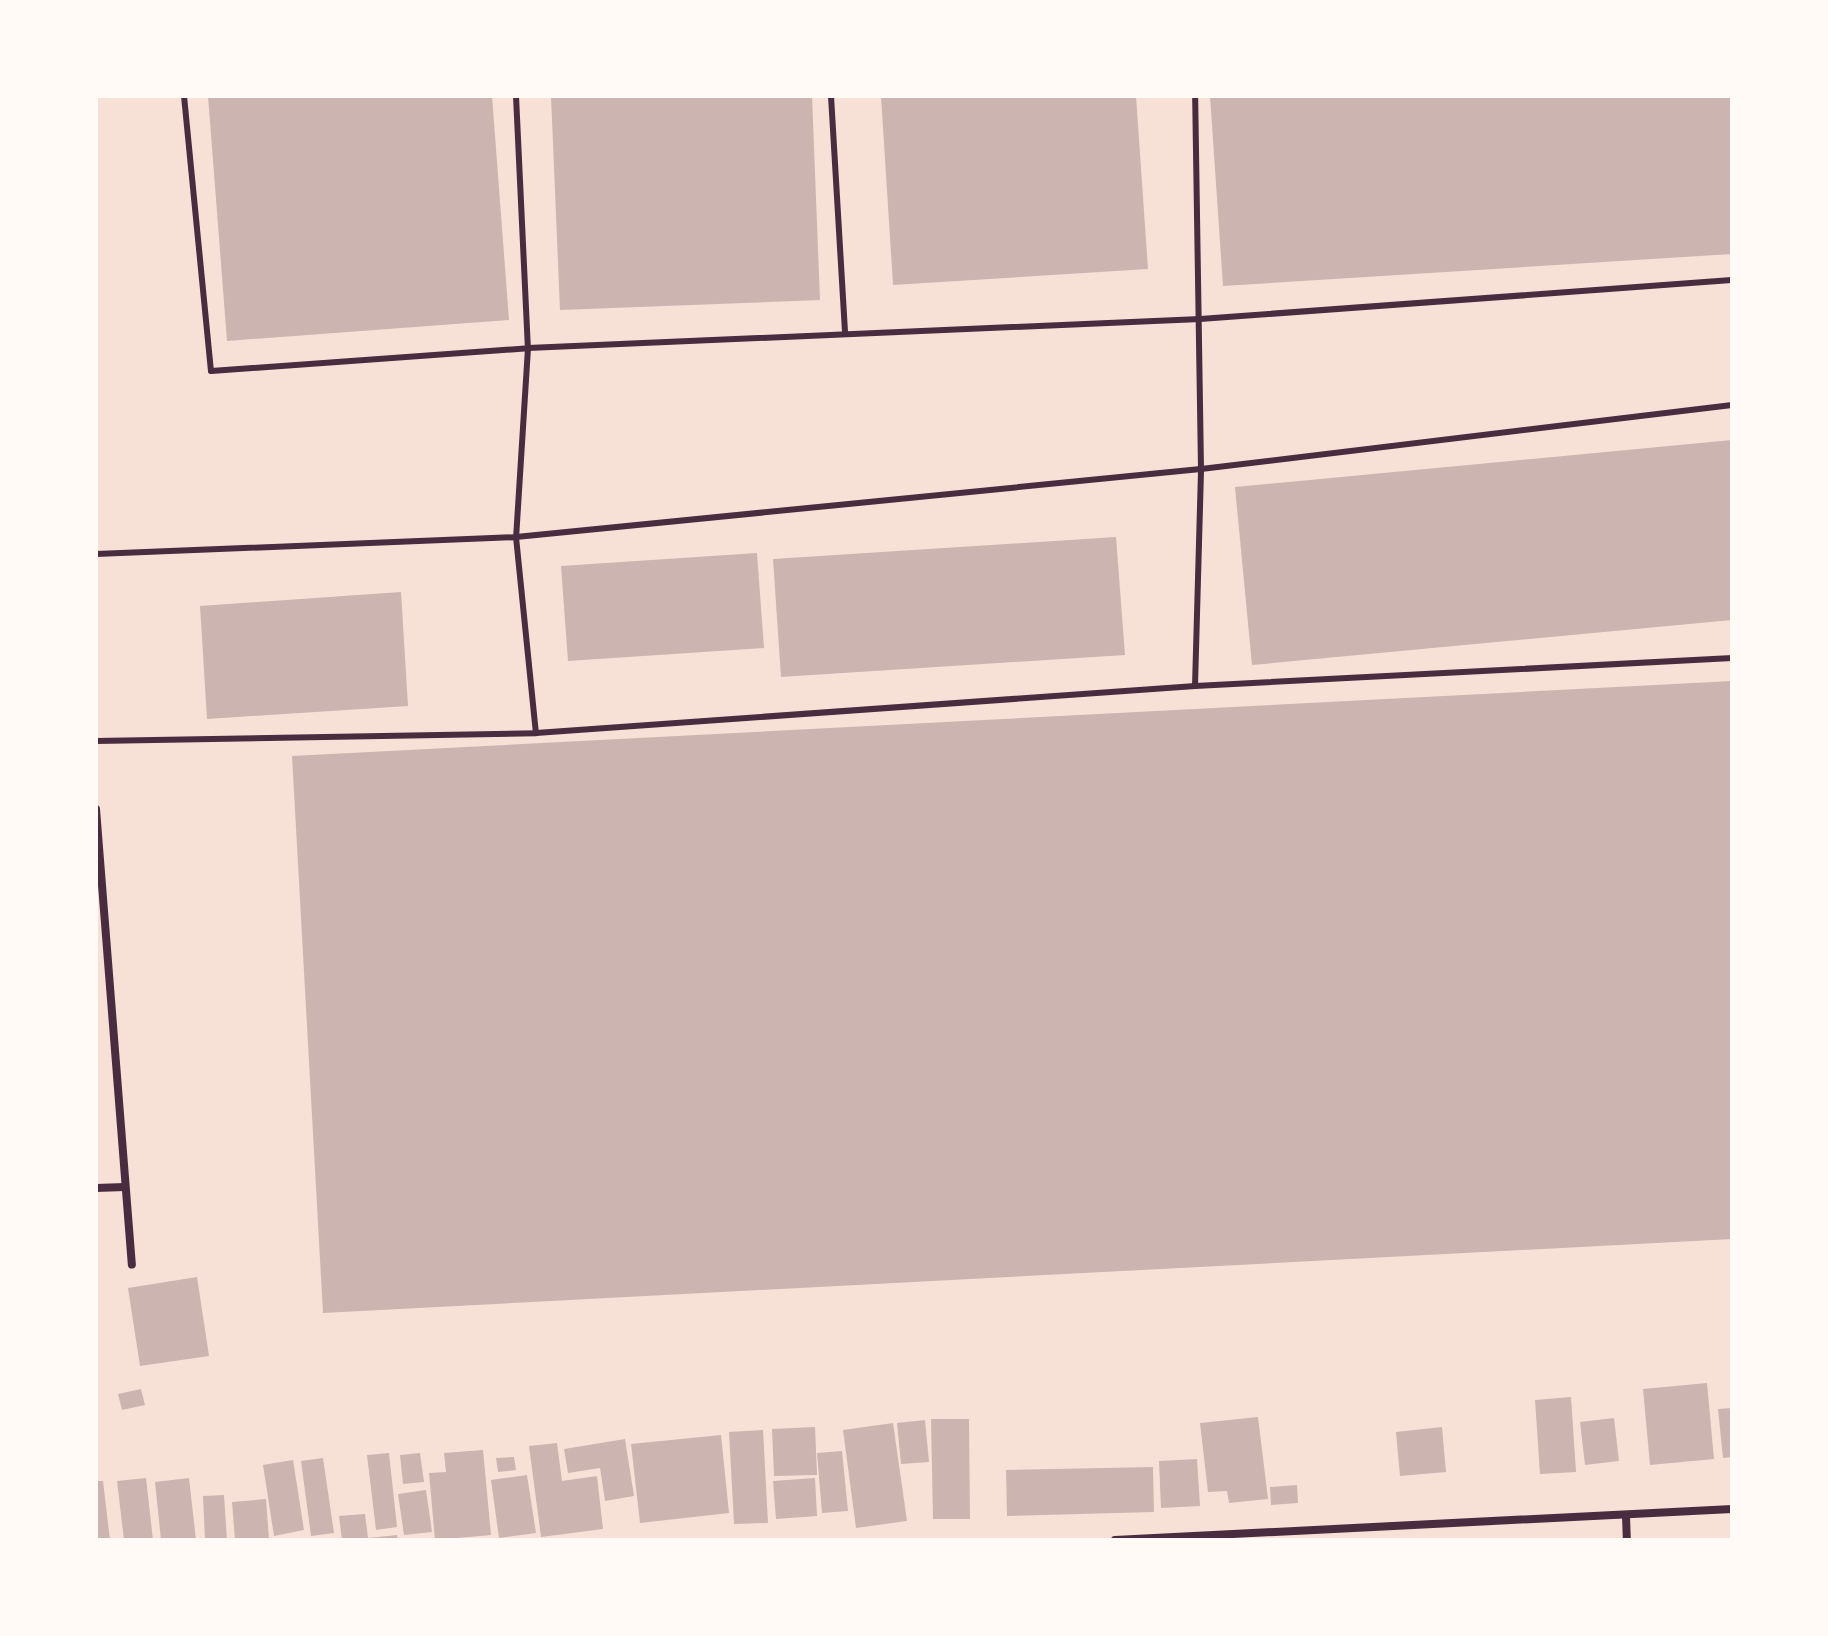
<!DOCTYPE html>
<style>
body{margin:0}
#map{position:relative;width:1828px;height:1636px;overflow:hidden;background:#f7e1d7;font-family:Cabin,sans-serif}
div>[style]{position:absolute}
.building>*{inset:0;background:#ccb4b1}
.service>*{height:6px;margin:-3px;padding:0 3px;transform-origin:3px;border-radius:3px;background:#4a2c40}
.minor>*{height:8px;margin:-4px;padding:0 4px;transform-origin:4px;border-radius:4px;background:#4a2c40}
span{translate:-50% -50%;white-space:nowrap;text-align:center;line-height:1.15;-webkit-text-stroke:6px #fffaf5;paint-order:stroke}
.frame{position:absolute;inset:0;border:98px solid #fffaf5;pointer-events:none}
</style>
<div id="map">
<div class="building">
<i style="clip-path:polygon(208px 96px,492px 96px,509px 320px,227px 341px)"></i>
<i style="clip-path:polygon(551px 96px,812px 96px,820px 300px,560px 310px)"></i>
<i style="clip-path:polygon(881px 96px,1136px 96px,1148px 269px,893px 285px)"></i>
<i style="clip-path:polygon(1210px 96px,1732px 96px,1732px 254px,1223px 286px)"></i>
<i style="clip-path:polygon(1732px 440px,1732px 620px,1252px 665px,1235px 487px)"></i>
<i style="clip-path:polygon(1116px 537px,1125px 655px,781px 677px,773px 559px)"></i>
<i style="clip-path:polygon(757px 553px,764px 648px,568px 661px,561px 566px)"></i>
<i style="clip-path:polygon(401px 592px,408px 706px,207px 719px,200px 606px)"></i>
<i style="clip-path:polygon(1732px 681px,1732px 1239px,323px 1313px,292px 756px)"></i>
<i style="clip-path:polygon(197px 1277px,209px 1356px,140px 1366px,128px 1288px)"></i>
<i style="clip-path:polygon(1707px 1383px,1714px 1459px,1650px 1465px,1643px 1389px)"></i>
<i style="clip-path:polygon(141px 1389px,145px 1405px,122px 1410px,118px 1394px)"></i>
<i style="clip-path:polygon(1571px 1397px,1576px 1472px,1540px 1474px,1535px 1400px)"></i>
<i style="clip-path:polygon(1732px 1408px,1732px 1457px,1723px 1458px,1718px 1409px)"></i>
<i style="clip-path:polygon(1258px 1417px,1268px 1499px,1229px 1503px,1227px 1491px,1208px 1492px,1200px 1423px)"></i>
<i style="clip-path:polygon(1614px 1418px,1619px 1461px,1585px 1465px,1580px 1422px)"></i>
<i style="clip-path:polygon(931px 1419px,969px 1419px,970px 1519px,933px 1519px)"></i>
<i style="clip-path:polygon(925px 1420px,929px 1462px,901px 1464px,897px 1423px)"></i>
<i style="clip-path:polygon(893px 1423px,907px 1521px,856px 1528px,843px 1430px)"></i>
<i style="clip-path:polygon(815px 1427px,817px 1475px,774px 1476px,772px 1429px)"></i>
<i style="clip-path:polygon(1442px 1427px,1446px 1472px,1400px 1476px,1396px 1432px)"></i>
<i style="clip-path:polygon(763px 1430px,768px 1523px,734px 1524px,729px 1432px)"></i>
<i style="clip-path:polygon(721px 1435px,729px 1513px,640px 1523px,631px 1444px)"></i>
<i style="clip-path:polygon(625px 1439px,634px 1496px,605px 1501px,600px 1468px,568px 1473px,564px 1449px)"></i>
<i style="clip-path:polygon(557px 1443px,562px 1481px,597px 1476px,603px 1529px,541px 1537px,529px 1446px)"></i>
<i style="clip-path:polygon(483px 1450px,491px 1535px,435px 1540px,429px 1473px,446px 1472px,444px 1453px)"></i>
<i style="clip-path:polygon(842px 1451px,848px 1511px,822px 1513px,817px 1453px)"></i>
<i style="clip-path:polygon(389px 1453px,397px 1527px,376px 1530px,367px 1455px)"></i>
<i style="clip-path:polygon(420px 1453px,424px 1482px,403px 1484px,400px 1455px)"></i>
<i style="clip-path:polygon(514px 1457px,516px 1470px,498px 1472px,496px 1458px)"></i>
<i style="clip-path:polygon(323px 1458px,334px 1533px,311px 1536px,301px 1461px)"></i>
<i style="clip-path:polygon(1197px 1459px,1200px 1506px,1161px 1508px,1159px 1461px)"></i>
<i style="clip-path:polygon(293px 1460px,304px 1530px,274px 1536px,263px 1465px)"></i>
<i style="clip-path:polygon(1153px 1467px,1154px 1512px,1007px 1516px,1006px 1470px)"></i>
<i style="clip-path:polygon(527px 1475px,536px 1533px,499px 1538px,491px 1480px)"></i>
<i style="clip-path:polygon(146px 1478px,153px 1540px,124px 1540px,117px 1481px)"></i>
<i style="clip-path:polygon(189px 1478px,196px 1540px,161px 1540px,155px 1482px)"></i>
<i style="clip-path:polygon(815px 1478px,817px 1516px,776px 1519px,773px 1481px)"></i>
<i style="clip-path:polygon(96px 1481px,103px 1481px,110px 1540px,96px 1540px)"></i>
<i style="clip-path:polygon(1297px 1485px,1298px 1503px,1271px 1505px,1270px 1487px)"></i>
<i style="clip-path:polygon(426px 1490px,432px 1532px,404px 1535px,398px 1494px)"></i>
<i style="clip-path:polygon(224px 1495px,227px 1540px,205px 1540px,203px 1496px)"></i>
<i style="clip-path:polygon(266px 1499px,269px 1540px,235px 1540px,232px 1502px)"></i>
<i style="clip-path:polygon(365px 1514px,368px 1538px,397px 1535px,398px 1540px,342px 1540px,339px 1516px)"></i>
</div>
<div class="service">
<i style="left:184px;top:96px;width:276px;rotate:84.4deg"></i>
<i style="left:211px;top:371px;width:318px;rotate:-4.1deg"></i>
<i style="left:528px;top:348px;width:673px;rotate:-2.47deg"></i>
<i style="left:1200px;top:319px;width:533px;rotate:-4.19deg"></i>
<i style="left:516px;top:96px;width:252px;rotate:87.3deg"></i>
<i style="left:528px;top:348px;width:189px;rotate:93.6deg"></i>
<i style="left:516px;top:537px;width:197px;rotate:84.2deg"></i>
<i style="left:831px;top:96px;width:238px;rotate:86.6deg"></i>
<i style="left:96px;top:554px;width:420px;rotate:-2.3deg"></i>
<i style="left:516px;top:537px;width:688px;rotate:-5.67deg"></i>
<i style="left:1201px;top:469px;width:535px;rotate:-6.87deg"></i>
<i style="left:1195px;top:686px;width:217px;rotate:-88.4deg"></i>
<i style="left:1201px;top:469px;width:373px;rotate:-90.9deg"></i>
<i style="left:96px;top:741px;width:440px;rotate:-1deg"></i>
<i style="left:536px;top:733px;width:661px;rotate:-4.08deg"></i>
<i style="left:1195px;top:686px;width:538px;rotate:-2.98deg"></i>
</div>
<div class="minor">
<i style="left:96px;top:809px;width:457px;rotate:85.5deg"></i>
<i style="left:96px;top:1188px;width:29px;rotate:-2deg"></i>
<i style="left:1626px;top:1516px;width:24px;rotate:88deg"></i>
<i style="left:1115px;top:1540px;width:618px;rotate:-2.88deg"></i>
</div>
<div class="frame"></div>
</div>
